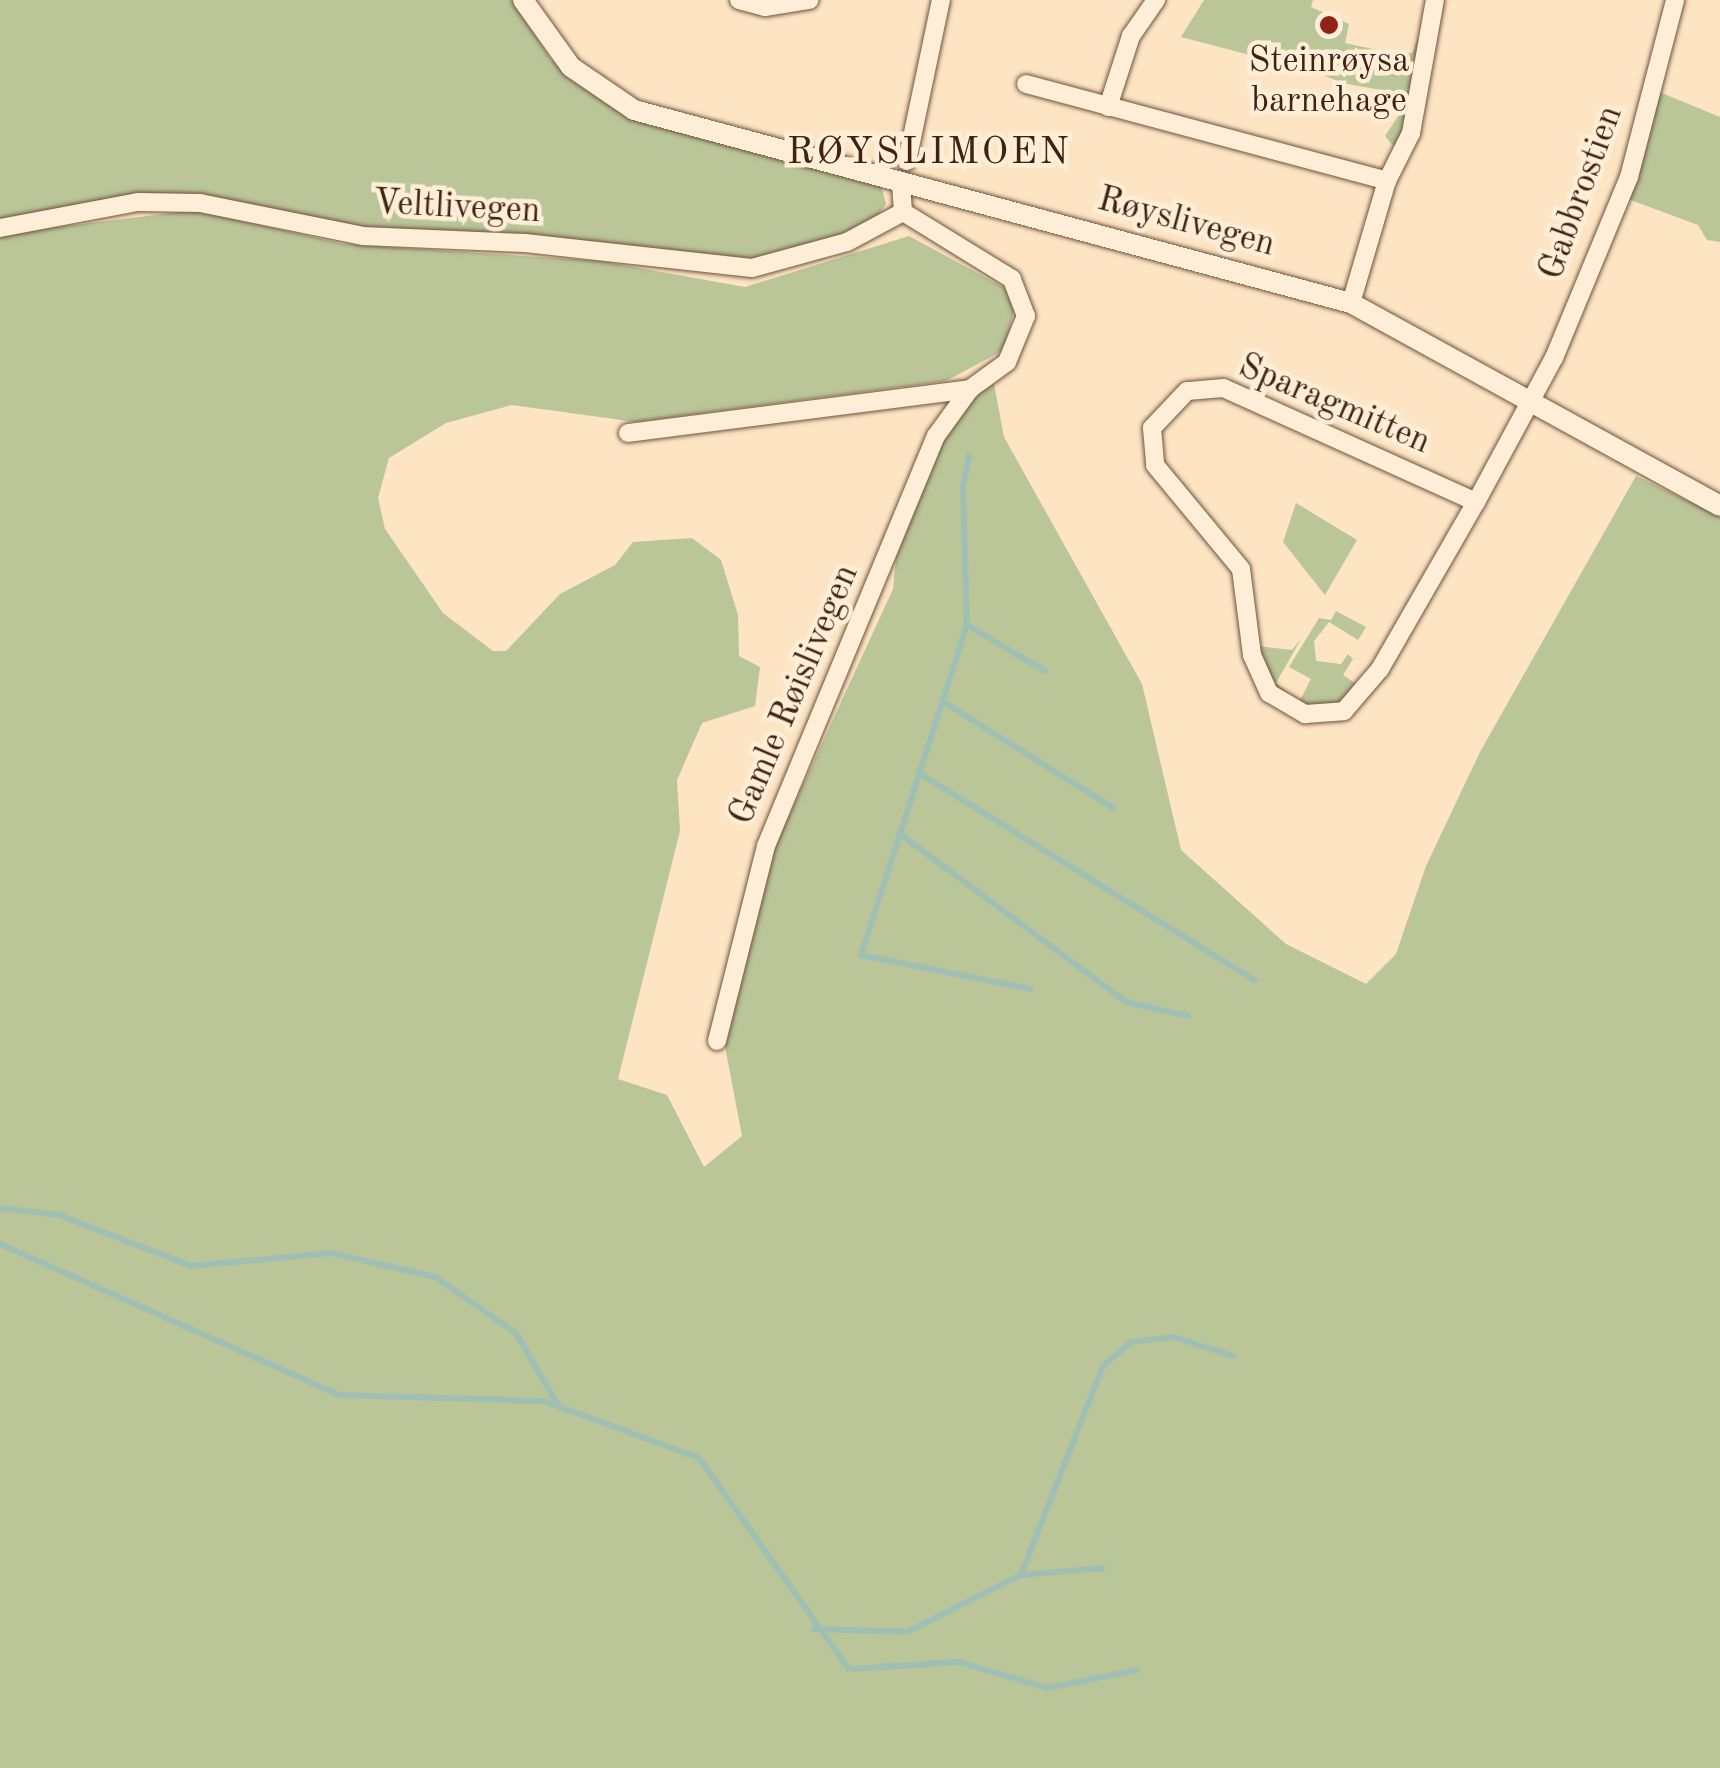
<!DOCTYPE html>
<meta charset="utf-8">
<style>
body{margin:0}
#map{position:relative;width:1720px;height:1768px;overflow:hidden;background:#fde4c2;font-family:"Old Standard TT",serif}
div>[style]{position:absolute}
.green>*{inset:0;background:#bac598}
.stream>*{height:6px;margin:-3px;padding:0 3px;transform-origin:3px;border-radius:3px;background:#9fbfb4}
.roads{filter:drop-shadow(0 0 2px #6f523c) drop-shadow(0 0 2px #6f523c)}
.minor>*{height:18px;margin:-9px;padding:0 9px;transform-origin:9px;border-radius:9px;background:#feedd7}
.tertiary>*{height:20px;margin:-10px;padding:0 10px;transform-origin:10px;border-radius:10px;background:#feedd7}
.dots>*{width:28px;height:28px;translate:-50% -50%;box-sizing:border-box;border:5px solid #feedd7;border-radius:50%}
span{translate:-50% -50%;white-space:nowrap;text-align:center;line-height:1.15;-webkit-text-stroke:9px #feedd7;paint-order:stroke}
.poi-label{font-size:35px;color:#402210}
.street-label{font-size:35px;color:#402210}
.neighbourhood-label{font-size:38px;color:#402210;letter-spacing:2.5px}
</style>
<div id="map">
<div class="green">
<i style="clip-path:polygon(0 0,512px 0,551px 60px,606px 103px,670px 130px,881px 186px,886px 204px,870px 226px,754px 263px,381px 231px,213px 198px,0 222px)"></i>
<i style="clip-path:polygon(1204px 0,1313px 0,1311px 7px,1349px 24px,1345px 43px,1396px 54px,1412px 53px,1421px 30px,1409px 125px,1395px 148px,1385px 136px,1401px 112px,1387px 91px,1342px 83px,1318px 73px,1319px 65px,1294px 59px,1292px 66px,1181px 37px)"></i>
<i style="clip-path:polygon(1657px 91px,1720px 117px,1720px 242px,1707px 240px,1698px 225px,1628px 199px)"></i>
<i style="clip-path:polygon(196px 210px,343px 244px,600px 261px,745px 287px,909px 236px,1005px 288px,1014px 310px,1004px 350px,946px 381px,636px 422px,512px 405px,446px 423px,389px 458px,378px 498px,385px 529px,443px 613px,493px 651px,506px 651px,560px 594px,615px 565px,633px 542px,692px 538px,721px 560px,738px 615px,739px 656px,760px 667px,755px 706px,702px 723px,677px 780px,680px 831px,618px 1079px,667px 1095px,704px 1167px,742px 1136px,724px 1041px,763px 872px,893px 589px,896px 558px,945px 431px,969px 399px,994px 384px,1004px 437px,1142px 684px,1181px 850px,1286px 944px,1366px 984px,1396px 954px,1426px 866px,1480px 752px,1636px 476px,1720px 516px,1720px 1768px,0 1768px,0 234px)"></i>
<i style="clip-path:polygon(1296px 503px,1357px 540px,1325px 595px,1283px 542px)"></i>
<i style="clip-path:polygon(1336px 611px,1366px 627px,1358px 640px,1329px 622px,1314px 641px,1316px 661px,1341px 664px,1348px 654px,1353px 659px,1343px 675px,1358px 685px,1379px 659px,1342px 706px,1317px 711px,1274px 689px,1257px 646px,1292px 650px,1301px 639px,1276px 683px,1299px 702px,1311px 679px,1289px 667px,1319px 618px,1331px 620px)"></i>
</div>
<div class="stream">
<i style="left:969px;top:456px;width:31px;rotate:101deg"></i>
<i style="left:963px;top:486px;width:139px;rotate:88.4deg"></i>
<i style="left:967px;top:625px;width:347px;rotate:107.8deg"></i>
<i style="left:861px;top:955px;width:173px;rotate:11.3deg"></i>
<i style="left:967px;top:625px;width:91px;rotate:30.5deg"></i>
<i style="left:942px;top:701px;width:202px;rotate:32deg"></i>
<i style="left:919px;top:773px;width:394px;rotate:31.7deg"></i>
<i style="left:900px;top:834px;width:282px;rotate:36.6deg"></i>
<i style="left:1126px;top:1002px;width:64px;rotate:12.7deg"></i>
<i style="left:0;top:1208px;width:59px;rotate:6.8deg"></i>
<i style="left:59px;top:1215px;width:142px;rotate:21.1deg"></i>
<i style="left:191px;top:1266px;width:141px;rotate:-5.3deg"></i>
<i style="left:331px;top:1253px;width:107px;rotate:13deg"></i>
<i style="left:435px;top:1277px;width:98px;rotate:34.7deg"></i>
<i style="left:516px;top:1333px;width:83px;rotate:59.7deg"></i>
<i style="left:0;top:1244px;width:371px;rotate:24deg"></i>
<i style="left:339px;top:1395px;width:205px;rotate:1.7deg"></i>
<i style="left:544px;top:1401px;width:165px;rotate:20.2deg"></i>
<i style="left:699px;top:1458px;width:259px;rotate:54.6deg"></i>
<i style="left:849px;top:1669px;width:110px;rotate:-3.6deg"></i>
<i style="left:959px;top:1662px;width:92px;rotate:16.5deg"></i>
<i style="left:1047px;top:1688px;width:92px;rotate:-11.3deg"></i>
<i style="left:1021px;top:1575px;width:82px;rotate:-4.9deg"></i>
<i style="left:814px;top:1629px;width:93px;rotate:1.8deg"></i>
<i style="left:907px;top:1632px;width:127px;rotate:-26.6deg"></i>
<i style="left:1021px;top:1575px;width:225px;rotate:-68.6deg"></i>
<i style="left:1103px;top:1366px;width:38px;rotate:-40deg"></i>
<i style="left:1132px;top:1342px;width:42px;rotate:-6.8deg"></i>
<i style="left:1174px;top:1337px;width:62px;rotate:17.9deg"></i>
</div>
<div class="roads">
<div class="minor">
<i style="left:739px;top:0;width:27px;rotate:15deg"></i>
<i style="left:765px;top:7px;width:45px;rotate:-9deg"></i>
<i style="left:1026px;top:84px;width:374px;rotate:15deg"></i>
<i style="left:1108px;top:107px;width:75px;rotate:-72.1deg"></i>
<i style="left:1131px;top:36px;width:44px;rotate:-55.2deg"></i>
<i style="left:907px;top:161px;width:165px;rotate:-78.1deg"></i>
<i style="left:0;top:228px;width:140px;rotate:-10.7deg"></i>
<i style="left:138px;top:202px;width:62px;rotate:0.9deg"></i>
<i style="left:200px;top:203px;width:166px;rotate:11.4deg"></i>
<i style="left:363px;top:236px;width:162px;rotate:2.5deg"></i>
<i style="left:525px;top:243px;width:228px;rotate:6.3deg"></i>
<i style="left:752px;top:268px;width:98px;rotate:-15.3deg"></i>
<i style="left:847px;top:242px;width:64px;rotate:-28.2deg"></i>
<i style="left:1351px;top:303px;width:127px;rotate:-73.6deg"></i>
<i style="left:1387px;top:181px;width:54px;rotate:-63.4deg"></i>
<i style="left:1411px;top:133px;width:135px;rotate:-79.8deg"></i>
<i style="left:628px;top:433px;width:345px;rotate:-7.3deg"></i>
<i style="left:1476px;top:502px;width:277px;rotate:-155.7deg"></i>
<i style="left:1223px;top:388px;width:36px;rotate:175deg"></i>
<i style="left:1187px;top:391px;width:51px;rotate:133.4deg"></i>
<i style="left:1152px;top:428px;width:37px;rotate:85deg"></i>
<i style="left:1155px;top:465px;width:135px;rotate:50.4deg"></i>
<i style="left:1241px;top:569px;width:87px;rotate:82.7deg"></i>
<i style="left:1252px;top:655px;width:42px;rotate:65.9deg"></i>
<i style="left:1269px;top:693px;width:42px;rotate:30.3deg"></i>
<i style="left:1305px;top:714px;width:39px;rotate:-4deg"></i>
<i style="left:1344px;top:711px;width:55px;rotate:-49.4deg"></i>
<i style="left:1380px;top:669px;width:193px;rotate:-60.1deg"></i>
<i style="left:1476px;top:502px;width:164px;rotate:-61.6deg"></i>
<i style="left:1554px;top:358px;width:196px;rotate:-67.5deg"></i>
<i style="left:1629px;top:177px;width:183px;rotate:-75.4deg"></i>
<i style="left:717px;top:1041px;width:201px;rotate:-75.9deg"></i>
<i style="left:766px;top:846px;width:444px;rotate:-67.5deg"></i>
<i style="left:936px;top:436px;width:58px;rotate:-54.1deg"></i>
<i style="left:970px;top:389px;width:46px;rotate:-36.1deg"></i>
<i style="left:1007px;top:362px;width:50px;rotate:-67.6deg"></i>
<i style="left:1026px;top:316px;width:40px;rotate:-111deg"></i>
<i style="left:1012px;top:279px;width:128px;rotate:-148.4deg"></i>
<i style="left:903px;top:212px;width:30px;rotate:-94deg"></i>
</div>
<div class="tertiary">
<i style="left:523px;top:0;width:82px;rotate:54.4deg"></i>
<i style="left:571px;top:67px;width:76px;rotate:34.3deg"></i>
<i style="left:634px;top:110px;width:743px;rotate:15.07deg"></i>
<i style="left:1351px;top:303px;width:421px;rotate:28.8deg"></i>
</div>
</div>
<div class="dots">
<i style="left:1329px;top:25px;background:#8f2418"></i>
</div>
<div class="poi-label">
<span style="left:1329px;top:82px">Steinrøysa<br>barnehage</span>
</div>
<div class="street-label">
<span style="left:1582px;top:193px;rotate:-70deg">Gabbrostien</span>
<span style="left:457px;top:208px;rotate:3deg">Veltlivegen</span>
<span style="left:1186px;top:223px;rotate:15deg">Røyslivegen</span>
<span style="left:1334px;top:405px;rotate:23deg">Sparagmitten</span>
<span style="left:795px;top:695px;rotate:-67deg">Gamle Røislivegen</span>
</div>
<div class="neighbourhood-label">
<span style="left:929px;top:154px">RØYSLIMOEN</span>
</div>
</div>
